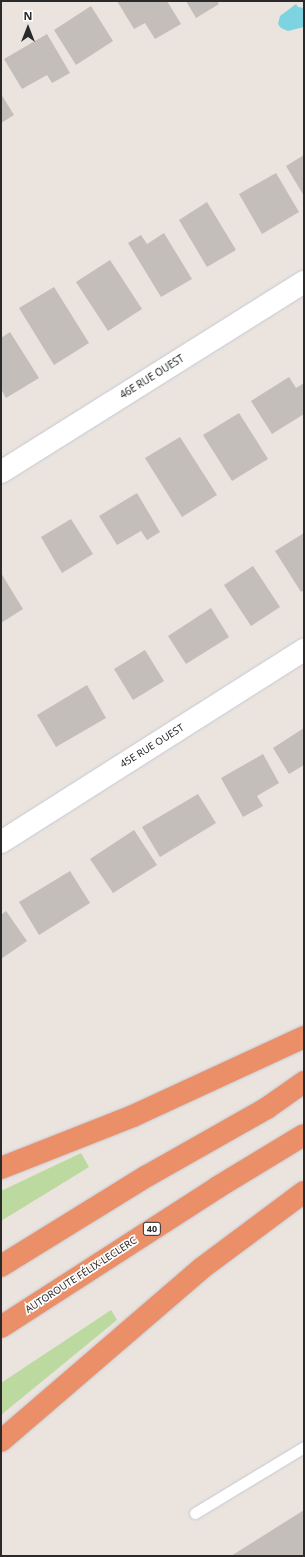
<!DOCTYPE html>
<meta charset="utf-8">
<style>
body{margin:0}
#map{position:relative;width:305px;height:1557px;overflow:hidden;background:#eae3de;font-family:"Noto Sans",sans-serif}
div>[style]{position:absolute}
.green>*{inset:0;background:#bcdaa0}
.water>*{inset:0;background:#7dd3e0}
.building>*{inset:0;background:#c3beb9}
.roads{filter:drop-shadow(0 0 1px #c5c9d2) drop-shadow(0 0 1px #c5c9d2)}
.lane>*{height:11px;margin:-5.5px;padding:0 5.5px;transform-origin:5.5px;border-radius:5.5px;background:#fff}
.street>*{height:22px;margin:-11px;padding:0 11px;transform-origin:11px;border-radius:11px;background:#fff}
.highway>*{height:22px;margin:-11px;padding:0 11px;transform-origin:11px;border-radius:11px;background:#eb8f68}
span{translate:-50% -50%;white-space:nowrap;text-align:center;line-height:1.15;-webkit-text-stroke:3.5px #fff;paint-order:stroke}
.shield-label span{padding:1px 3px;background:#fff;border:1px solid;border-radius:3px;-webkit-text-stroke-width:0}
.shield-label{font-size:9px;color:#2a2a2a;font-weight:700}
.street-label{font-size:10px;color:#2a2a2a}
.frame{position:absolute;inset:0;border:2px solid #2a2a2a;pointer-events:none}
.north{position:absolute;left:8px;top:8px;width:40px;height:40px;-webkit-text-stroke:3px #fff;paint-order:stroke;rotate:0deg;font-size:11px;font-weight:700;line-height:16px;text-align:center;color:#2a2a2a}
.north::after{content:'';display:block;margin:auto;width:14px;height:18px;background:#2a2a2a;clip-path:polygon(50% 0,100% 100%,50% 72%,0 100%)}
</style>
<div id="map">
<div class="green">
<i style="clip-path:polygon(81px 1153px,89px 1167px,1px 1221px,1px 1191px)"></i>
<i style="clip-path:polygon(111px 1310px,117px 1320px,1px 1415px,1px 1383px)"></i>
</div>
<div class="water">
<i style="clip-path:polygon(296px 4px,298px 7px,304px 8px,304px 27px,288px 31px,281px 28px,278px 24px,280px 16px)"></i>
</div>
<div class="building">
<i style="clip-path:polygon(117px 1px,167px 1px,181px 24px,155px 39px,145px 23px,134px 29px)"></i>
<i style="clip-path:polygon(186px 1px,217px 1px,219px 4px,196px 18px)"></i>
<i style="clip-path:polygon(91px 6px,113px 41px,76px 65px,54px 30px)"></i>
<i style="clip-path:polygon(47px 34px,70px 73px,52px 83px,47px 75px,22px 89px,4px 59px)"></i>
<i style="clip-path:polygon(1px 94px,14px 115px,1px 123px)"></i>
<i style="clip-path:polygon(304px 155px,304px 196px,286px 166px)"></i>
<i style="clip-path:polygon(276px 173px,299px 212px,262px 234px,239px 194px)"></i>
<i style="clip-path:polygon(207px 202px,236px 250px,207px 267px,179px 220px)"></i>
<i style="clip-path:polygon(164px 233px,192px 279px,161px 297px,128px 243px,141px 235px,147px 244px)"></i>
<i style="clip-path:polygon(110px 260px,142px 309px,108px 331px,76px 282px)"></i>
<i style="clip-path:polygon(54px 287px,89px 343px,54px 365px,19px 308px)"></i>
<i style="clip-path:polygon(10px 332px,39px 378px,6px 398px,1px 389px,1px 338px)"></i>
<i style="clip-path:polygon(289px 377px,296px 388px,304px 383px,304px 414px,272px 434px,251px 401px)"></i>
<i style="clip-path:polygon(239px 413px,268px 459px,232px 481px,203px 435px)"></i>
<i style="clip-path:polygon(180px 437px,217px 495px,182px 517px,145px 458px)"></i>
<i style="clip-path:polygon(137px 493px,160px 532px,147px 540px,141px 531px,117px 545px,99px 516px)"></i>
<i style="clip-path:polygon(71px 519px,93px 554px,62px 573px,41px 537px)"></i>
<i style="clip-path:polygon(304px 533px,304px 590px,301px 592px,275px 551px)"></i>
<i style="clip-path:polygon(253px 566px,280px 607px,251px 626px,224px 585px)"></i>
<i style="clip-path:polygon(1px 573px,23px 609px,1px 623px)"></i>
<i style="clip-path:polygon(211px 608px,229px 637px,186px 664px,168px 636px)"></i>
<i style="clip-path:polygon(145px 650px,164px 681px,133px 700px,114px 669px)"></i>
<i style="clip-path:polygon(87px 685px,106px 718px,56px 747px,37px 715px)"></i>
<i style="clip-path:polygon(304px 728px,304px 765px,289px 774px,273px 748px)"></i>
<i style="clip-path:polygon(263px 754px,279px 783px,257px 796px,263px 806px,243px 817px,221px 778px)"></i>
<i style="clip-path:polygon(198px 794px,216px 823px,160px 857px,142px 827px)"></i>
<i style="clip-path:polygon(134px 830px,157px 865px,113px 893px,90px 859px)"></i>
<i style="clip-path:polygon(70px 871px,90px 903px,39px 935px,19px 902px)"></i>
<i style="clip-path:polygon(6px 911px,27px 941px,1px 959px,1px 915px)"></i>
<i style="clip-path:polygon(304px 1510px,304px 1556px,231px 1556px)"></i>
</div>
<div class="roads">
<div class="lane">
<i style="left:195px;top:1513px;width:127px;rotate:-31.2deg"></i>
</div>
<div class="street">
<i style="left:1px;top:472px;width:358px;rotate:-32.1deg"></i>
<i style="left:1px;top:842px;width:359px;rotate:-32.4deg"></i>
</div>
<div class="highway">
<i style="left:1px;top:1168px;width:142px;rotate:-21.5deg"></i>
<i style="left:133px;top:1116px;width:188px;rotate:-24.8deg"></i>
<i style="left:1px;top:1266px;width:172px;rotate:-31.7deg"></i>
<i style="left:147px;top:1176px;width:138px;rotate:-29.5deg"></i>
<i style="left:267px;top:1108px;width:45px;rotate:-35.1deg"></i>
<i style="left:1px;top:1327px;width:258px;rotate:-32.8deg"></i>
<i style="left:218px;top:1187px;width:100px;rotate:-31.2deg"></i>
<i style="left:1px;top:1441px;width:265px;rotate:-40.7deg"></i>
<i style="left:202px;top:1268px;width:127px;rotate:-36.7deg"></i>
</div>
</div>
<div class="shield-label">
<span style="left:152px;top:1229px">40</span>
</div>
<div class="street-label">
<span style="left:152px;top:377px;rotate:-32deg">46E RUE OUEST</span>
<span style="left:152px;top:746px;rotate:-32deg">45E RUE OUEST</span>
<span style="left:81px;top:1275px;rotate:-33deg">AUTOROUTE FÉLIX-LECLERC</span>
</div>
<div class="frame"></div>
<div class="north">N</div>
</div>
